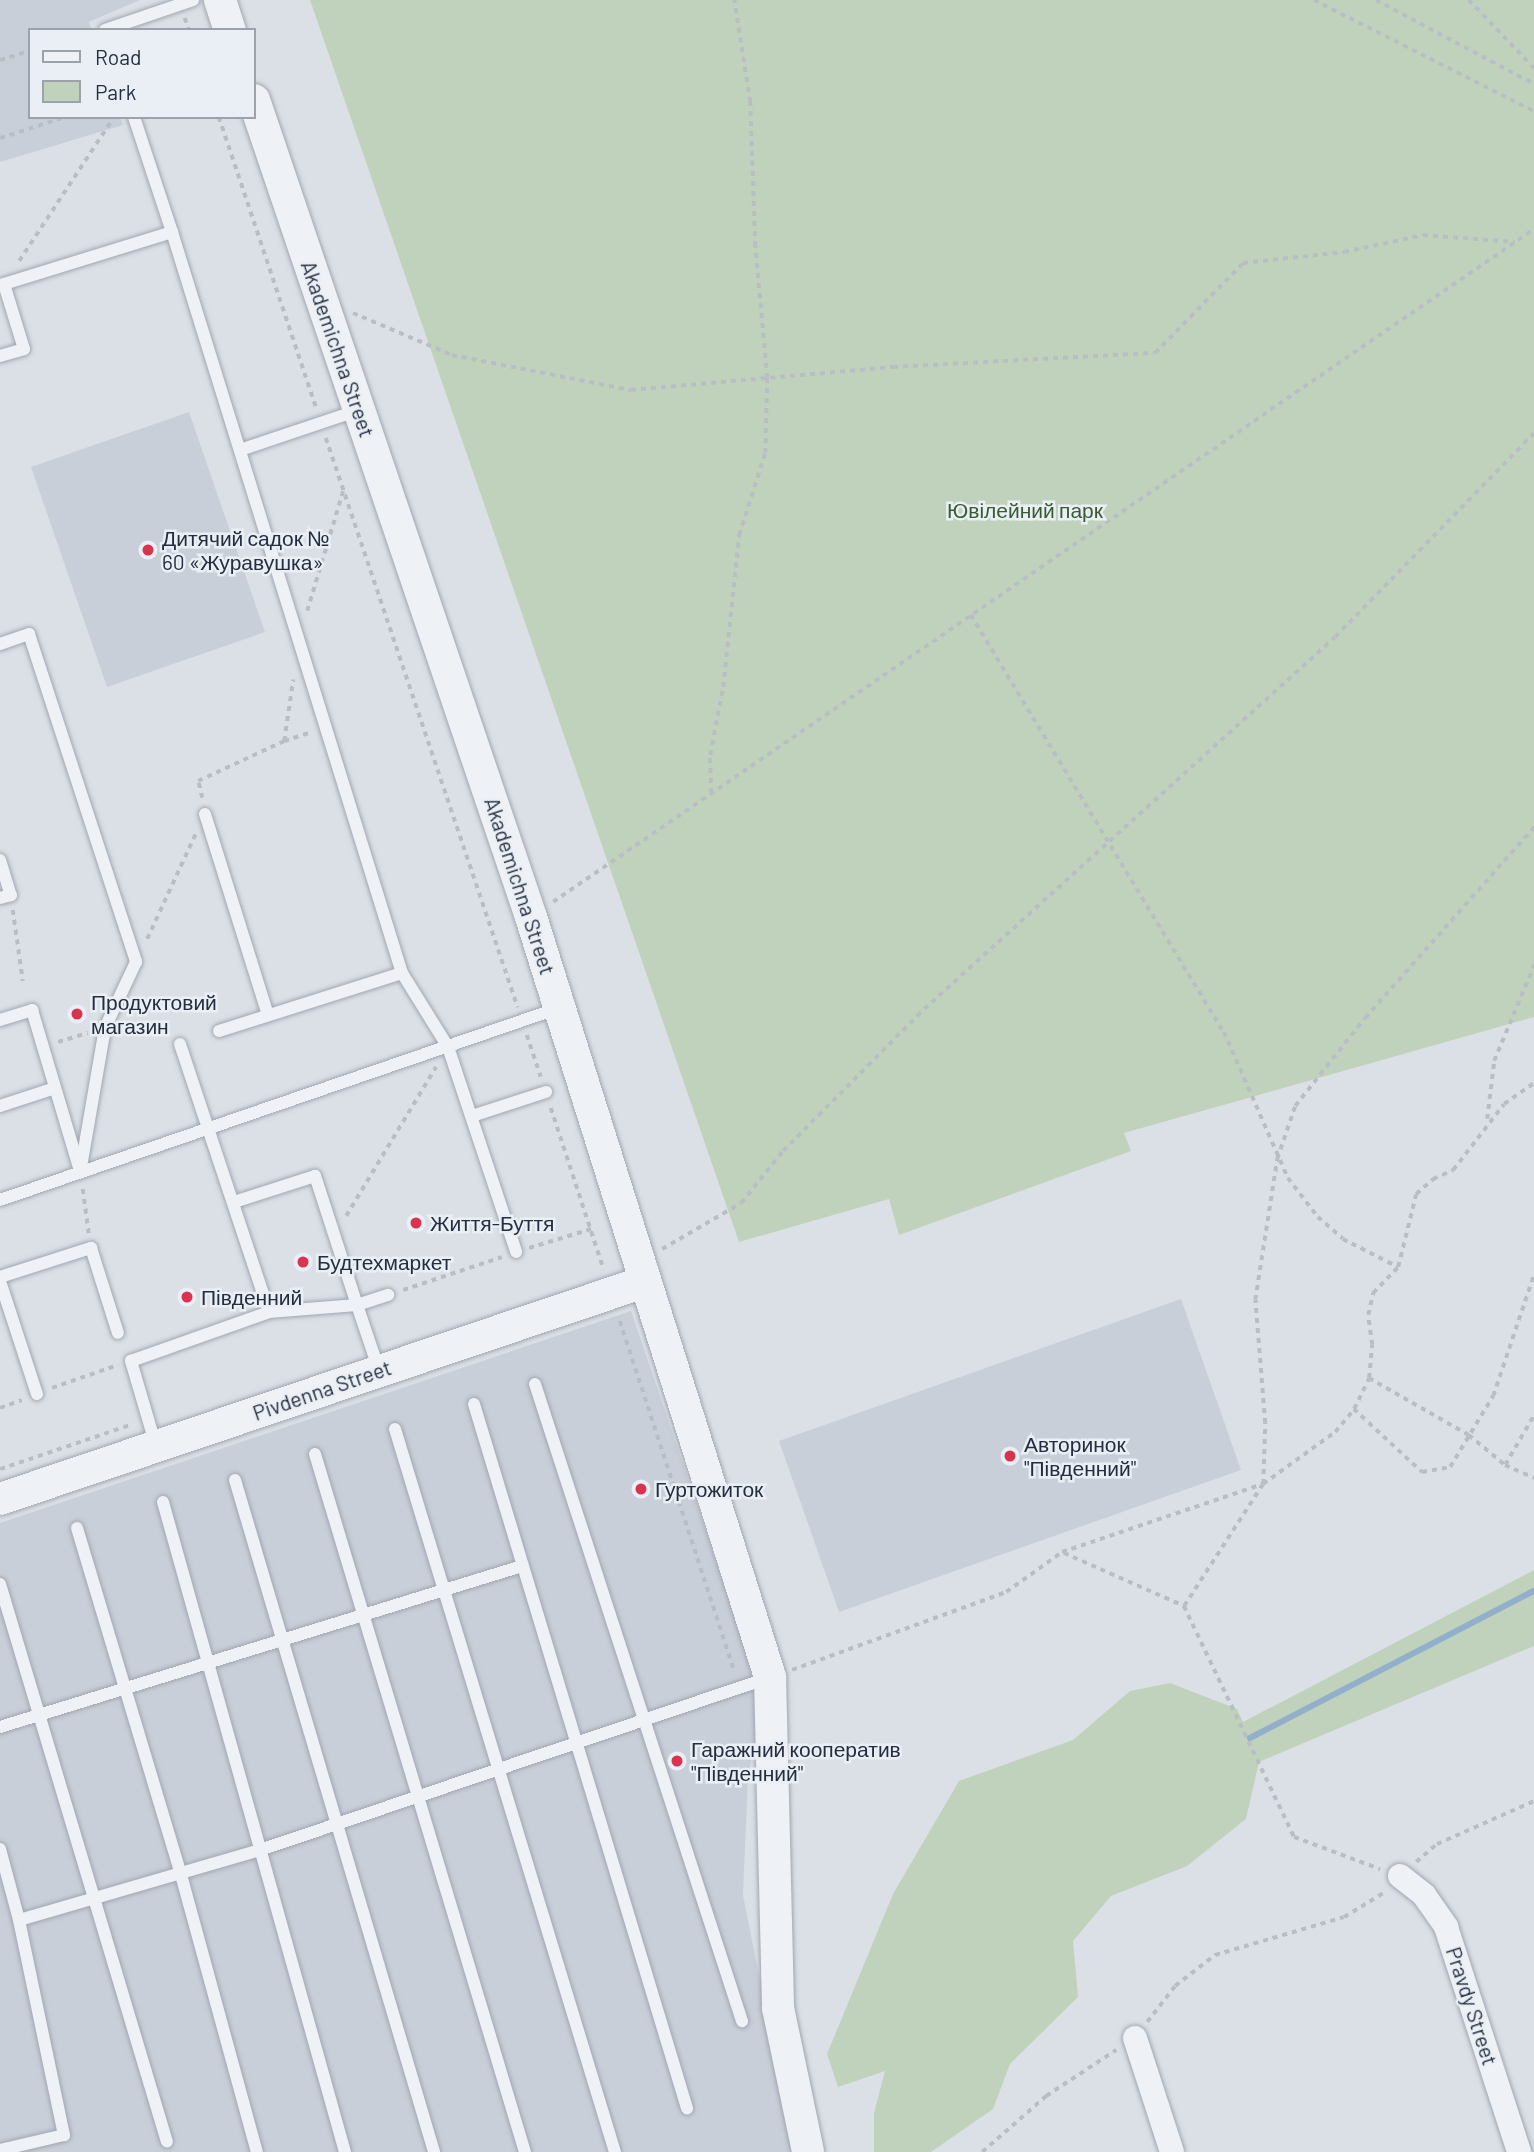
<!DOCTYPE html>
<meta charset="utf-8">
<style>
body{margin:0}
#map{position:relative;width:1534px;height:2152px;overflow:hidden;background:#dbe0e7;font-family:Barlow,sans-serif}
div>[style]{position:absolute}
.built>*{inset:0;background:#c9cfd9}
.green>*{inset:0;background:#c1d2bc}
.stream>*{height:6px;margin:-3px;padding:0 3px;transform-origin:3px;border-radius:3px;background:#92afcb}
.path>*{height:3.5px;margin-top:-1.75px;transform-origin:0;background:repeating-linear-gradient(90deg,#b9bec5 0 5px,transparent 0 10px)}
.roads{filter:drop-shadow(0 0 2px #a0a7b1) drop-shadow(0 0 2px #a0a7b1)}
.service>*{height:12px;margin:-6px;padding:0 6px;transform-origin:6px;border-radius:6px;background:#eef1f5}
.minor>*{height:24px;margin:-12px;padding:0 12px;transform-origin:12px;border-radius:12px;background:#eef1f5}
.tertiary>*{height:32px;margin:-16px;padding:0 16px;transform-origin:16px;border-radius:16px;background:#eef1f5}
.dots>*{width:19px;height:19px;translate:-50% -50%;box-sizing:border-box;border:4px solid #eaeff5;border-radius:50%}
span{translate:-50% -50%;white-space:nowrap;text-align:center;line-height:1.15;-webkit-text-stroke:5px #eaeff5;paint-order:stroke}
.street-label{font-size:21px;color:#242e3e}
.park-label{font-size:21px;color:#395b30}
.poi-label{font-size:21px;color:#242e3e}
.left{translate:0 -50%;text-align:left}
.legend{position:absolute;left:28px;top:28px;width:228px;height:91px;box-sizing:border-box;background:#eaeff5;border:2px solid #9ba2ac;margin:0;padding:9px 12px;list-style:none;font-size:21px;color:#242e3e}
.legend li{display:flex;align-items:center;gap:14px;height:35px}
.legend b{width:35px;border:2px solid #9ba2ac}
</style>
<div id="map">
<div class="built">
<i style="clip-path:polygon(0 0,140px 0,89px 22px,92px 30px,30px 30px,30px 117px,120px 117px,123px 125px,0 162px)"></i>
<i style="clip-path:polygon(189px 412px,265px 632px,107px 687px,31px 467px)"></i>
<i style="clip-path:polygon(1181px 1299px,1241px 1470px,839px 1612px,779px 1441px)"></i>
<i style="clip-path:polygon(631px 1311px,763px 1699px,748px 1777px,743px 1895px,794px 2152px,0 2152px,0 1523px)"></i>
</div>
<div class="green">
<i style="clip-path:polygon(310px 0,1534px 0,1534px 1017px,1124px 1133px,1131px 1151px,899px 1235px,889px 1199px,739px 1242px)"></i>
<i style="clip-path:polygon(1534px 1570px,1534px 1646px,1259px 1762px,1246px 1819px,1187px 1866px,1111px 1896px,1073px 1941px,1078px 1997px,1010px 2064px,993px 2109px,931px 2152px,874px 2152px,874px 2113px,885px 2071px,838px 2087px,827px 2054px,893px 1894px,959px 1781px,1073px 1740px,1130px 1691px,1170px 1683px,1237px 1709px,1243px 1722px)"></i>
</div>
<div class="stream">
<i style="left:1250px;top:1738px;width:320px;rotate:-27.4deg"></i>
</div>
<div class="path">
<i style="left:1314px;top:0;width:246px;rotate:26.8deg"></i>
<i style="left:1376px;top:0;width:179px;rotate:28deg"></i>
<i style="left:1469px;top:0;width:94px;rotate:46.3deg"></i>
<i style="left:185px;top:18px;width:13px;rotate:72deg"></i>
<i style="left:0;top:60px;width:31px;rotate:-17deg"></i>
<i style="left:219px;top:117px;width:306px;rotate:71.5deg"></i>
<i style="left:0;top:138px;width:68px;rotate:-17.9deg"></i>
<i style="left:19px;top:261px;width:173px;rotate:-56.6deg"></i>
<i style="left:353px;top:313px;width:108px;rotate:23deg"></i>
<i style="left:452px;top:355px;width:182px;rotate:11.1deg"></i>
<i style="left:631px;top:390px;width:263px;rotate:-5deg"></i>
<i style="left:893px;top:367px;width:262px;rotate:-3.1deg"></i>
<i style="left:1155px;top:353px;width:126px;rotate:-45.6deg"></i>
<i style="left:1243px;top:263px;width:102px;rotate:-6.2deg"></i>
<i style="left:1344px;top:252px;width:81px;rotate:-12.1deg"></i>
<i style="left:1423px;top:235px;width:92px;rotate:4.4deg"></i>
<i style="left:326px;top:438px;width:601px;rotate:71.38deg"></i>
<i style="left:307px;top:611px;width:125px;rotate:-73.3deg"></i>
<i style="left:971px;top:615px;width:488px;rotate:58.8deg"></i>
<i style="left:1224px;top:1032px;width:159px;rotate:66.3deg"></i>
<i style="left:1288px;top:1178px;width:49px;rotate:52.4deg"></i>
<i style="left:1318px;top:1217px;width:33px;rotate:41deg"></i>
<i style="left:1343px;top:1239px;width:62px;rotate:27deg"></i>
<i style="left:284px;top:741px;width:29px;rotate:-18deg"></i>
<i style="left:711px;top:793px;width:38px;rotate:-92deg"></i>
<i style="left:710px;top:755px;width:69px;rotate:-79.2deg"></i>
<i style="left:723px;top:687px;width:153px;rotate:-84deg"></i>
<i style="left:739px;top:535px;width:86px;rotate:-72.4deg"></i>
<i style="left:765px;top:453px;width:75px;rotate:-88.5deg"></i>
<i style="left:767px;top:378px;width:133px;rotate:-95.2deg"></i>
<i style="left:755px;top:246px;width:144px;rotate:-92deg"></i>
<i style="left:750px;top:102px;width:103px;rotate:-98.9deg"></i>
<i style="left:202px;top:798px;width:17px;rotate:-103deg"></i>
<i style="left:198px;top:781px;width:95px;rotate:-24.9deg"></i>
<i style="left:284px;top:741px;width:62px;rotate:-81.6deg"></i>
<i style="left:553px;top:902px;width:1190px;rotate:-34.45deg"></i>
<i style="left:13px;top:910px;width:72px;rotate:82deg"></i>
<i style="left:147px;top:939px;width:115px;rotate:-65.2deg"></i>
<i style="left:527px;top:1035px;width:44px;rotate:71.6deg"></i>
<i style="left:58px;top:1042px;width:31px;rotate:-17deg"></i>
<i style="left:551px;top:1108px;width:170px;rotate:71.9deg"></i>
<i style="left:1487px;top:1119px;width:58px;rotate:-83.1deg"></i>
<i style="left:1494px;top:1061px;width:104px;rotate:-67.4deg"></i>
<i style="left:83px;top:1189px;width:45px;rotate:82.4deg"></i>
<i style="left:346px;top:1216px;width:174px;rotate:-58.9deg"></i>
<i style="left:529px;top:1248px;width:65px;rotate:-17deg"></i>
<i style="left:662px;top:1249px;width:91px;rotate:-30.2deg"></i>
<i style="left:741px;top:1203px;width:67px;rotate:-51.1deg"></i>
<i style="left:783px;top:1151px;width:200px;rotate:-45.2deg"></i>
<i style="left:924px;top:1009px;width:554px;rotate:-42.15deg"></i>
<i style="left:1335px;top:637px;width:285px;rotate:-45.7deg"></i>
<i style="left:403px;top:1290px;width:104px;rotate:-18.4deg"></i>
<i style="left:620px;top:1321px;width:369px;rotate:71.9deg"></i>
<i style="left:1369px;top:1378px;width:115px;rotate:29.7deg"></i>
<i style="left:1469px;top:1435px;width:47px;rotate:39.8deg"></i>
<i style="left:1505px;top:1465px;width:58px;rotate:-59.9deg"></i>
<i style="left:52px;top:1388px;width:70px;rotate:-19.2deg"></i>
<i style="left:0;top:1408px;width:23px;rotate:-20deg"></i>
<i style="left:1354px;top:1409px;width:93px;rotate:42.8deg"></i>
<i style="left:1422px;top:1472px;width:28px;rotate:-10deg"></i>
<i style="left:1450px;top:1467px;width:83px;rotate:-58.8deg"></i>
<i style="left:1493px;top:1396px;width:129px;rotate:-71.4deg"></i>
<i style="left:1505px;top:1465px;width:32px;rotate:24deg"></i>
<i style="left:0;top:1469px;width:137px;rotate:-18.7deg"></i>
<i style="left:1064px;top:1553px;width:131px;rotate:23.8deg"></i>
<i style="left:1184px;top:1606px;width:256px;rotate:64.5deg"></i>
<i style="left:1294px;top:1837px;width:92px;rotate:20.4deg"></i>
<i style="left:1184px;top:1606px;width:145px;rotate:-57.1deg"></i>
<i style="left:1263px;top:1484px;width:61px;rotate:-88.1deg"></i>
<i style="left:1265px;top:1423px;width:123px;rotate:-94.6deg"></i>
<i style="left:1255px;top:1300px;width:143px;rotate:-81.1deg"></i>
<i style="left:1277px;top:1159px;width:56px;rotate:-71.2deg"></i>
<i style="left:1295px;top:1106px;width:112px;rotate:-51.5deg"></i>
<i style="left:1365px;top:1018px;width:255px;rotate:-48.5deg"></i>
<i style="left:792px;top:1670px;width:228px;rotate:-20deg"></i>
<i style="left:1006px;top:1592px;width:69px;rotate:-35.5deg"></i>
<i style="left:1062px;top:1552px;width:212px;rotate:-18.7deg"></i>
<i style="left:1263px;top:1484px;width:89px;rotate:-35.8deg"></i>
<i style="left:1335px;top:1432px;width:30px;rotate:-50deg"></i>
<i style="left:1354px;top:1409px;width:34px;rotate:-64deg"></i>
<i style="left:1369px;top:1378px;width:33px;rotate:-85deg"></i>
<i style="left:1372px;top:1345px;width:30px;rotate:-98deg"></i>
<i style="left:1368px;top:1315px;width:23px;rotate:-77deg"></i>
<i style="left:1373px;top:1293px;width:36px;rotate:-46deg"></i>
<i style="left:1398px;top:1267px;width:75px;rotate:-76.1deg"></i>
<i style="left:1416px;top:1194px;width:23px;rotate:-41deg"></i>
<i style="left:1433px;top:1179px;width:22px;rotate:-24deg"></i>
<i style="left:1453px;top:1170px;width:83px;rotate:-52.3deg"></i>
<i style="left:1504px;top:1104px;width:37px;rotate:-35deg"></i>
<i style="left:1416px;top:1862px;width:28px;rotate:-41deg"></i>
<i style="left:1437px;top:1844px;width:106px;rotate:-23.9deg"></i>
<i style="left:1147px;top:2022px;width:46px;rotate:-52.1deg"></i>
<i style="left:1175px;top:1986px;width:51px;rotate:-37.8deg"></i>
<i style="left:1215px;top:1955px;width:134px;rotate:-16.4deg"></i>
<i style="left:1344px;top:1917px;width:48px;rotate:-31.4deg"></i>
<i style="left:982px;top:2152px;width:85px;rotate:-41.2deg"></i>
<i style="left:1046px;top:2096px;width:84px;rotate:-33.3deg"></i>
</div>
<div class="roads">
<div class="service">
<i style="left:105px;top:30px;width:93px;rotate:-18.8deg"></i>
<i style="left:172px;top:232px;width:776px;rotate:72.76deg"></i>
<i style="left:0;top:356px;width:25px;rotate:-16deg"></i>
<i style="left:24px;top:349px;width:68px;rotate:-107.1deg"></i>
<i style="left:4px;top:284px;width:176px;rotate:-17.2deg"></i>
<i style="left:172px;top:232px;width:121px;rotate:-108.3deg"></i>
<i style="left:243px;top:449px;width:122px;rotate:-18.6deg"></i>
<i style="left:0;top:644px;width:31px;rotate:-19deg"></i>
<i style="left:29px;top:634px;width:345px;rotate:71.9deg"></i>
<i style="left:136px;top:962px;width:73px;rotate:115.2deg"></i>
<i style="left:105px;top:1028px;width:147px;rotate:99.8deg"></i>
<i style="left:205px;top:814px;width:211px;rotate:72.6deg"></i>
<i style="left:0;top:860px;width:37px;rotate:73deg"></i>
<i style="left:11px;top:895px;width:11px;rotate:165deg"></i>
<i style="left:0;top:1020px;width:34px;rotate:-17deg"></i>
<i style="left:32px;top:1010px;width:165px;rotate:73.4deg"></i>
<i style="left:219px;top:1031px;width:192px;rotate:-17.6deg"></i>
<i style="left:402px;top:973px;width:87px;rotate:58.1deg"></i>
<i style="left:448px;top:1047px;width:216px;rotate:71.6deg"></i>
<i style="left:180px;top:1044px;width:282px;rotate:71.6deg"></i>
<i style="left:0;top:1106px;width:58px;rotate:-18.1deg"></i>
<i style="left:472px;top:1116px;width:78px;rotate:-18deg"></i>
<i style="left:0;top:1200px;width:591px;rotate:-18.96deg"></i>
<i style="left:0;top:1277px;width:96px;rotate:-17.7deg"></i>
<i style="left:91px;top:1248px;width:89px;rotate:72.4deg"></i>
<i style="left:0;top:1281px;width:119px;rotate:71.9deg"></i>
<i style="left:379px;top:1370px;width:69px;rotate:-108.7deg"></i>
<i style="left:357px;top:1305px;width:33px;rotate:-18deg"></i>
<i style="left:535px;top:1384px;width:670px;rotate:72deg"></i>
<i style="left:474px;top:1404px;width:736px;rotate:73.17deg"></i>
<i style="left:395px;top:1429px;width:756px;rotate:73.08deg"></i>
<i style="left:156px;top:1446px;width:89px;rotate:-106.4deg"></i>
<i style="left:131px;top:1361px;width:146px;rotate:-19.5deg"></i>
<i style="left:269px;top:1312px;width:88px;rotate:-4.5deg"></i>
<i style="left:357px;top:1305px;width:136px;rotate:-108deg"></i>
<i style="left:315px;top:1176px;width:85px;rotate:162.2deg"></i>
<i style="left:315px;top:1454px;width:729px;rotate:73.26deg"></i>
<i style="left:235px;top:1480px;width:701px;rotate:73.5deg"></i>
<i style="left:163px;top:1502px;width:675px;rotate:74.36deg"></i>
<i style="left:77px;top:1528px;width:358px;rotate:73.3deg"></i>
<i style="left:180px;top:1871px;width:291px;rotate:74.7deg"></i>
<i style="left:0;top:1584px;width:582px;rotate:73.34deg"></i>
<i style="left:0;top:1727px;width:546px;rotate:-17.14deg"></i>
<i style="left:0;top:1849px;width:73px;rotate:75deg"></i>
<i style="left:19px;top:1920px;width:220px;rotate:78.2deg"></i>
<i style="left:64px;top:2135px;width:66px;rotate:166.8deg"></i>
<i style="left:19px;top:1920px;width:254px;rotate:-16.2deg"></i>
<i style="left:263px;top:1849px;width:533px;rotate:-18.71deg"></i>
</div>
<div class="minor">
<i style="left:1400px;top:1876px;width:31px;rotate:38deg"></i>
<i style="left:1424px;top:1895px;width:39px;rotate:55deg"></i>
<i style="left:1446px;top:1927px;width:237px;rotate:72deg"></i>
<i style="left:1135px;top:2038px;width:120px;rotate:72deg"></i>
</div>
<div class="tertiary">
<i style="left:220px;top:0;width:32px;rotate:72deg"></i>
<i style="left:254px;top:100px;width:863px;rotate:71.27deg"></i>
<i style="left:531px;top:917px;width:797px;rotate:72.54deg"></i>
<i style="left:770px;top:1677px;width:331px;rotate:88.6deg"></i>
<i style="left:778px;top:2008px;width:147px;rotate:78.2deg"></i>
<i style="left:0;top:1499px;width:680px;rotate:-18.62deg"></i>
</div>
</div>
<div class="dots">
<i style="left:148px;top:550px;background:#d9334f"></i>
<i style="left:77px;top:1014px;background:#d9334f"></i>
<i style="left:416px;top:1223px;background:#d9334f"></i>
<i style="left:303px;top:1262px;background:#d9334f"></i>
<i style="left:187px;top:1297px;background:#d9334f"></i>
<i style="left:1010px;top:1456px;background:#d9334f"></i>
<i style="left:641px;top:1489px;background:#d9334f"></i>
<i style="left:677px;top:1761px;background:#d9334f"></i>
</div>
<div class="street-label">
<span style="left:338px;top:349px;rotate:71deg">Akademichna Street</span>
<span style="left:520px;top:886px;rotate:72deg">Akademichna Street</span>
<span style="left:322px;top:1390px;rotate:-19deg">Pivdenna Street</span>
<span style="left:1472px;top:2006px;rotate:72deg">Pravdy Street</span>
</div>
<div class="park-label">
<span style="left:1025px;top:510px">Ювілейний парк</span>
</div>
<div class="poi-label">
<span class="left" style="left:162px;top:550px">Дитячий садок №<br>60 «Журавушка»</span>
<span class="left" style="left:91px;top:1014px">Продуктовий<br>магазин</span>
<span class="left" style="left:430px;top:1223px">Життя-Буття</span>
<span class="left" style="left:317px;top:1262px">Будтехмаркет</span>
<span class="left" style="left:201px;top:1297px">Південний</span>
<span class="left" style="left:1024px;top:1456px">Авторинок<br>"Південний"</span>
<span class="left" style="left:655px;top:1489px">Гуртожиток</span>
<span class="left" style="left:691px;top:1761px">Гаражний кооператив<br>"Південний"</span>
</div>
<ul class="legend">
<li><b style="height:9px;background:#eef1f5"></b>Road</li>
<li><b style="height:19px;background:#c1d2bc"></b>Park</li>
</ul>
</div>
